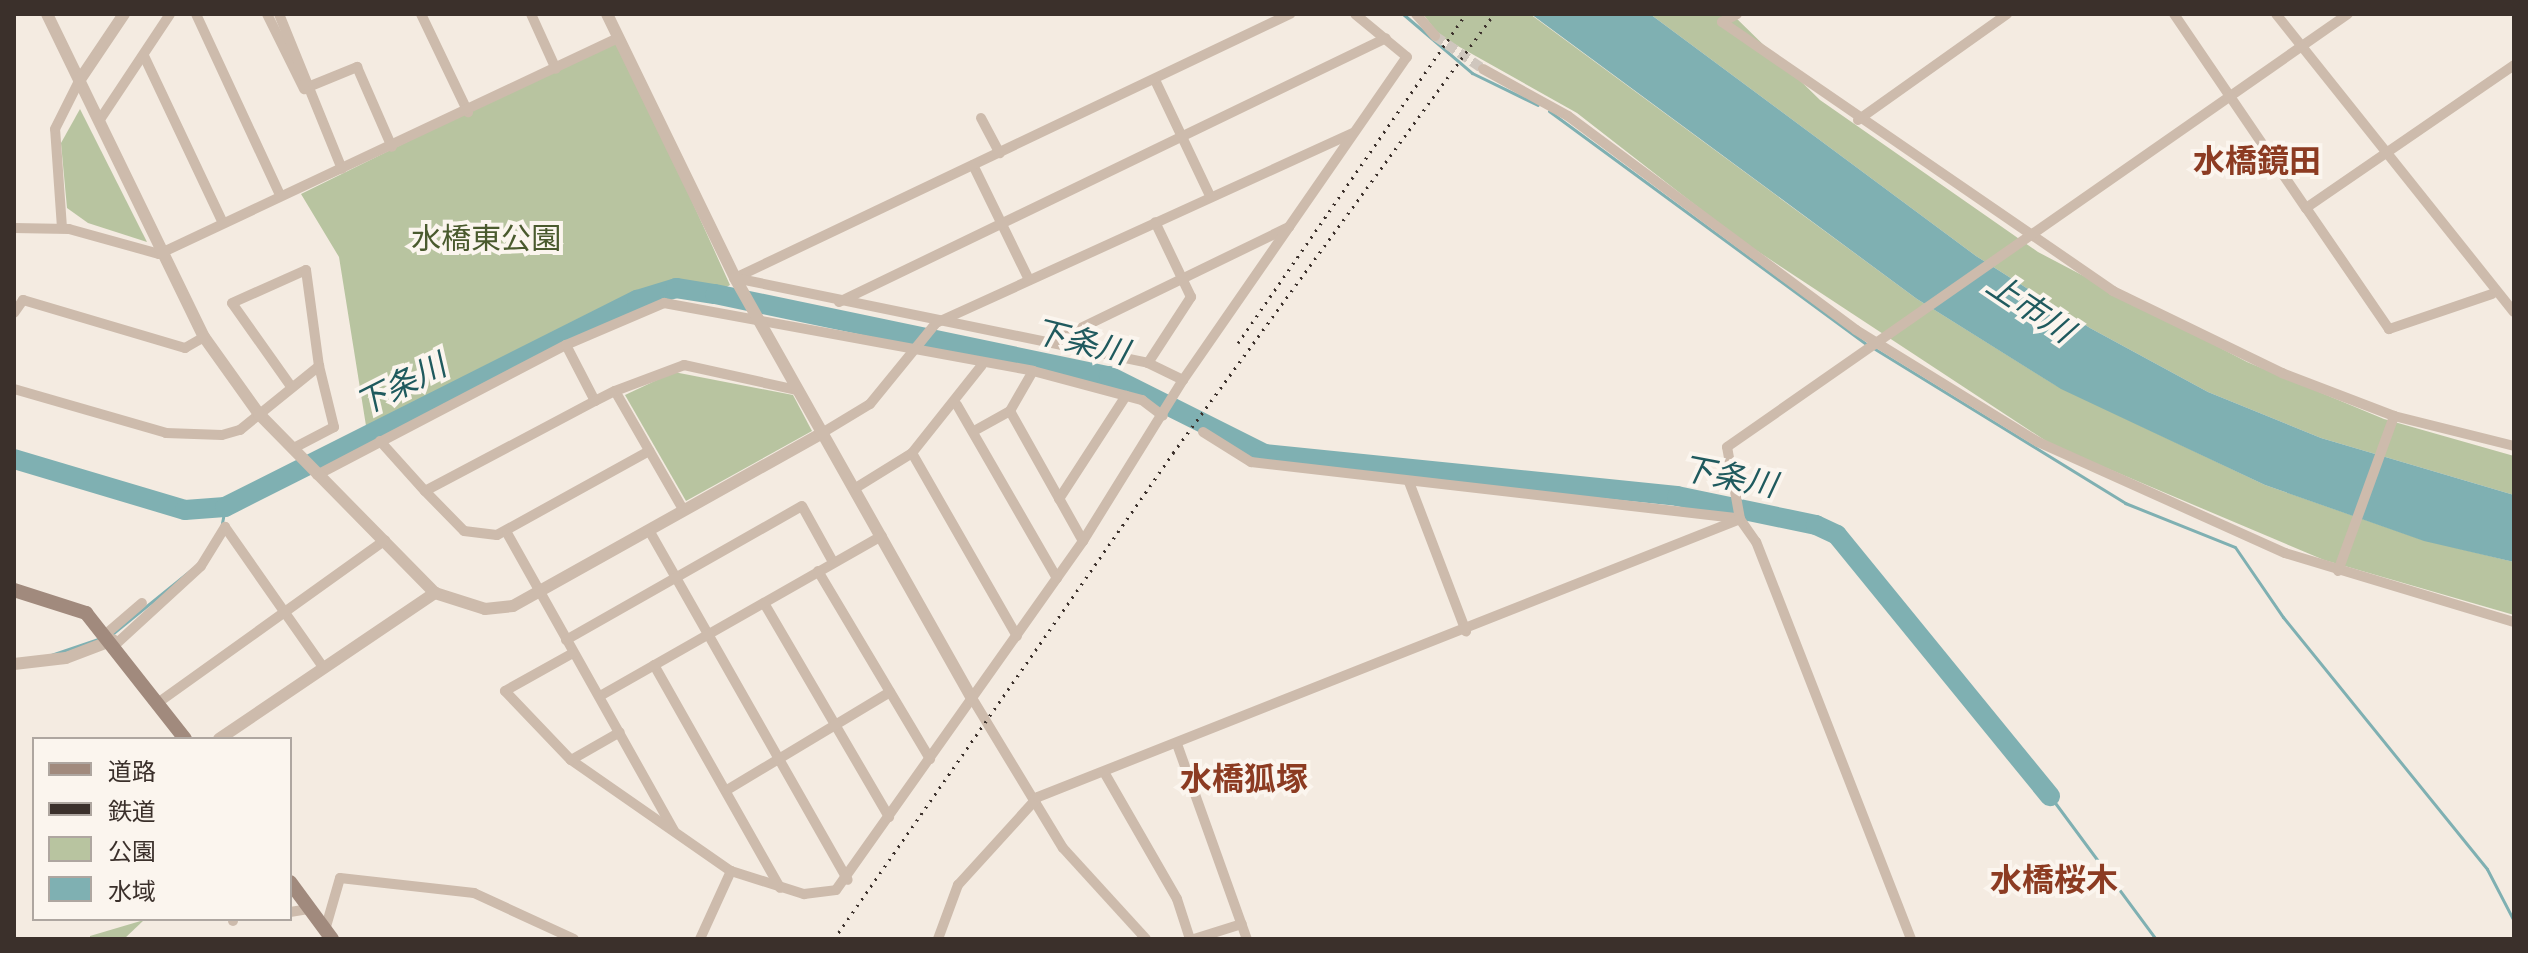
<!DOCTYPE html>
<meta charset="utf-8">
<style>
body{margin:0}
#map{position:relative;width:2528px;height:953px;overflow:hidden;background:#f4ebe1;font-family:Figtree,"Noto Sans JP",sans-serif}
div>[style]{position:absolute}
.green>*{inset:0;background:#b8c4a0}
.water>*{inset:0;background:#7fb0b2}
.stream>*{height:3px;margin:-1.5px;padding:0 1.5px;transform-origin:1.5px;border-radius:1.5px;background:#7fb0b2}
.river>*{height:20px;margin:-10px;padding:0 10px;transform-origin:10px;border-radius:10px;background:#7fb0b2}
.minor-tunnel>*{height:10px;margin-top:-5px;transform-origin:0;background:repeating-linear-gradient(90deg,#cfc6bd 0 10px,transparent 0 15px)}
.minor>*{height:10px;margin:-5px;padding:0 5px;transform-origin:5px;border-radius:5px;background:#cdbbac}
.tertiary>*{height:12px;margin:-6px;padding:0 6px;transform-origin:6px;border-radius:6px;background:#cdbbac}
.secondary>*{height:14px;margin:-7px;padding:0 7px;transform-origin:7px;border-radius:7px;background:#a18a7d}
.rail>*{height:3px;margin-top:-1.5px;transform-origin:0;background:repeating-linear-gradient(90deg,#3b302b 0 2px,transparent 0 8px)}
span{translate:-50% -50%;white-space:nowrap;text-align:center;line-height:1.15;-webkit-text-stroke:8px #fbf5ee;paint-order:stroke}
.park-label{font-size:30px;color:#4a5a2e}
.neighbourhood-label{font-size:32px;color:#8c3b22;font-weight:700}
.water-label{font-size:32px;color:#1f5a5e;font-style:italic}
.frame{position:absolute;inset:0;border:16px solid #3b302b;pointer-events:none}
.legend{position:absolute;left:32px;top:737px;width:260px;height:184px;box-sizing:border-box;background:#fbf5ee;border:2px solid #aea6a0;margin:0;padding:10px 14px;list-style:none;font-size:24px;color:#3b302b}
.legend li{display:flex;align-items:center;gap:16px;height:40px}
.legend b{width:40px;border:2px solid #aea6a0}
</style>
<div id="map">
<div class="green">
<i style="clip-path:polygon(1423px 14px,1530px 14px,1917px 299px,2055px 385px,2265px 485px,2420px 539px,2514px 562px,2514px 615px,2324px 560px,2052px 445px,1739px 239px,1577px 113px,1440px 36px)"></i>
<i style="clip-path:polygon(1650px 14px,1732px 14px,1820px 100px,2038px 252px,2247px 362px,2384px 419px,2514px 456px,2514px 495px,2321px 438px,2208px 392px,2090px 328px,1976px 256px)"></i>
<i style="clip-path:polygon(618px 38px,730px 285px,715px 294px,676px 288px,637px 300px,367px 432px,339px 257px,301px 194px)"></i>
<i style="clip-path:polygon(80px 109px,147px 242px,88px 223px,67px 208px,61px 143px)"></i>
<i style="clip-path:polygon(674px 372px,793px 395px,812px 431px,686px 501px,625px 395px)"></i>
<i style="clip-path:polygon(144px 920px,124px 939px,90px 939px,90px 936px)"></i>
</div>
<div class="water">
<i style="clip-path:polygon(1531px 14px,1650px 14px,1976px 256px,2090px 328px,2208px 392px,2321px 438px,2514px 495px,2514px 562px,2424px 541px,2265px 485px,2061px 389px,1917px 299px)"></i>
</div>
<div class="stream">
<i style="left:1403px;top:14px;width:91px;rotate:40.5deg"></i>
<i style="left:1472px;top:73px;width:73px;rotate:25.9deg"></i>
<i style="left:1549px;top:111px;width:396px;rotate:36.3deg"></i>
<i style="left:1875px;top:349px;width:294px;rotate:31.6deg"></i>
<i style="left:2125px;top:503px;width:118px;rotate:21.8deg"></i>
<i style="left:2235px;top:547px;width:85px;rotate:55.6deg"></i>
<i style="left:2283px;top:617px;width:324px;rotate:51deg"></i>
<i style="left:2487px;top:869px;width:59px;rotate:62.6deg"></i>
<i style="left:222px;top:523px;width:16px;rotate:-79deg"></i>
<i style="left:112px;top:634px;width:103px;rotate:-39.1deg"></i>
<i style="left:51px;top:655px;width:53px;rotate:-18.8deg"></i>
<i style="left:2050px;top:796px;width:178px;rotate:53.5deg"></i>
</div>
<div class="river">
<i style="left:14px;top:459px;width:178px;rotate:16.6deg"></i>
<i style="left:185px;top:510px;width:40px;rotate:-4.3deg"></i>
<i style="left:225px;top:507px;width:461px;rotate:-26.7deg"></i>
<i style="left:637px;top:300px;width:41px;rotate:-17.1deg"></i>
<i style="left:676px;top:288px;width:39px;rotate:9deg"></i>
<i style="left:715px;top:294px;width:402px;rotate:11.8deg"></i>
<i style="left:1109px;top:376px;width:174px;rotate:26.6deg"></i>
<i style="left:1265px;top:454px;width:414px;rotate:5.8deg"></i>
<i style="left:1677px;top:496px;width:142px;rotate:11.8deg"></i>
<i style="left:1816px;top:525px;width:23px;rotate:25deg"></i>
<i style="left:1837px;top:535px;width:337px;rotate:50.8deg"></i>
</div>
<div class="minor-tunnel">
<i style="left:1435px;top:36px;width:58px;rotate:34.5deg"></i>
</div>
<div class="minor">
<i style="left:196px;top:14px;width:200px;rotate:65.1deg"></i>
<i style="left:267px;top:14px;width:84px;rotate:63.7deg"></i>
<i style="left:279px;top:14px;width:167px;rotate:67.9deg"></i>
<i style="left:421px;top:14px;width:109px;rotate:64.4deg"></i>
<i style="left:531px;top:14px;width:60px;rotate:65.6deg"></i>
<i style="left:1416px;top:14px;width:29px;rotate:49deg"></i>
<i style="left:1737px;top:14px;width:17px;rotate:152deg"></i>
<i style="left:1722px;top:22px;width:475px;rotate:34.5deg"></i>
<i style="left:2113px;top:291px;width:188px;rotate:25.9deg"></i>
<i style="left:2282px;top:373px;width:120px;rotate:21deg"></i>
<i style="left:2394px;top:416px;width:124px;rotate:14deg"></i>
<i style="left:2174px;top:14px;width:235px;rotate:55.8deg"></i>
<i style="left:2276px;top:14px;width:381px;rotate:51.4deg"></i>
<i style="left:144px;top:56px;width:185px;rotate:64.7deg"></i>
<i style="left:1483px;top:69px;width:97px;rotate:28.9deg"></i>
<i style="left:1568px;top:116px;width:359px;rotate:36.6deg"></i>
<i style="left:1856px;top:330px;width:214px;rotate:31.6deg"></i>
<i style="left:2038px;top:442px;width:271px;rotate:24.2deg"></i>
<i style="left:2285px;top:553px;width:239px;rotate:16.8deg"></i>
<i style="left:1155px;top:80px;width:128px;rotate:64.6deg"></i>
<i style="left:313px;top:85px;width:48px;rotate:-22.2deg"></i>
<i style="left:357px;top:67px;width:87px;rotate:66.4deg"></i>
<i style="left:981px;top:118px;width:40px;rotate:62deg"></i>
<i style="left:1858px;top:120px;width:183px;rotate:-35.4deg"></i>
<i style="left:99px;top:121px;width:128px;rotate:-56.4deg"></i>
<i style="left:973px;top:165px;width:128px;rotate:64deg"></i>
<i style="left:14px;top:228px;width:55px;rotate:1deg"></i>
<i style="left:69px;top:229px;width:93px;rotate:15.5deg"></i>
<i style="left:159px;top:254px;width:507px;rotate:-25.2deg"></i>
<i style="left:62px;top:228px;width:99px;rotate:-94deg"></i>
<i style="left:55px;top:129px;width:54px;rotate:-63.4deg"></i>
<i style="left:735px;top:278px;width:615px;rotate:-25.44deg"></i>
<i style="left:735px;top:278px;width:422px;rotate:11.6deg"></i>
<i style="left:1148px;top:363px;width:39px;rotate:26deg"></i>
<i style="left:2492px;top:294px;width:109px;rotate:161.2deg"></i>
<i style="left:2389px;top:329px;width:147px;rotate:-124.4deg"></i>
<i style="left:2306px;top:208px;width:252px;rotate:-34.5deg"></i>
<i style="left:839px;top:302px;width:607px;rotate:-25.76deg"></i>
<i style="left:14px;top:313px;width:16px;rotate:-55deg"></i>
<i style="left:23px;top:300px;width:169px;rotate:16.5deg"></i>
<i style="left:185px;top:348px;width:22px;rotate:-30deg"></i>
<i style="left:1050px;top:343px;width:266px;rotate:-25.9deg"></i>
<i style="left:566px;top:345px;width:63px;rotate:62.6deg"></i>
<i style="left:595px;top:401px;width:22px;rotate:-27deg"></i>
<i style="left:615px;top:391px;width:138px;rotate:60.1deg"></i>
<i style="left:1148px;top:363px;width:79px;rotate:-56.9deg"></i>
<i style="left:1191px;top:297px;width:83px;rotate:-115.6deg"></i>
<i style="left:290px;top:385px;width:100px;rotate:-125.3deg"></i>
<i style="left:232px;top:303px;width:81px;rotate:-24deg"></i>
<i style="left:306px;top:270px;width:97px;rotate:82.3deg"></i>
<i style="left:14px;top:389px;width:158px;rotate:16.1deg"></i>
<i style="left:166px;top:433px;width:56px;rotate:2deg"></i>
<i style="left:222px;top:435px;width:19px;rotate:-16deg"></i>
<i style="left:240px;top:430px;width:102px;rotate:-39deg"></i>
<i style="left:319px;top:366px;width:63px;rotate:76.2deg"></i>
<i style="left:334px;top:427px;width:47px;rotate:152.4deg"></i>
<i style="left:615px;top:391px;width:74px;rotate:-20.6deg"></i>
<i style="left:684px;top:365px;width:116px;rotate:12.5deg"></i>
<i style="left:957px;top:405px;width:200px;rotate:60deg"></i>
<i style="left:1010px;top:411px;width:149px;rotate:60.7deg"></i>
<i style="left:974px;top:431px;width:41px;rotate:-29.1deg"></i>
<i style="left:1010px;top:411px;width:46px;rotate:-60.1deg"></i>
<i style="left:1203px;top:432px;width:57px;rotate:32deg"></i>
<i style="left:1251px;top:462px;width:492px;rotate:6.6deg"></i>
<i style="left:822px;top:433px;width:56px;rotate:-31.1deg"></i>
<i style="left:870px;top:404px;width:104px;rotate:-50.8deg"></i>
<i style="left:936px;top:323px;width:458px;rotate:-24.5deg"></i>
<i style="left:380px;top:441px;width:67px;rotate:48deg"></i>
<i style="left:425px;top:491px;width:192px;rotate:-27.9deg"></i>
<i style="left:912px;top:453px;width:211px;rotate:60.2deg"></i>
<i style="left:317px;top:475px;width:281px;rotate:-27.6deg"></i>
<i style="left:566px;top:345px;width:107px;rotate:-23.2deg"></i>
<i style="left:664px;top:303px;width:375px;rotate:10.4deg"></i>
<i style="left:1033px;top:371px;width:113px;rotate:14.9deg"></i>
<i style="left:1142px;top:400px;width:26px;rotate:37deg"></i>
<i style="left:1409px;top:482px;width:160px;rotate:69.1deg"></i>
<i style="left:854px;top:489px;width:68px;rotate:-31.8deg"></i>
<i style="left:912px;top:453px;width:112px;rotate:-51.5deg"></i>
<i style="left:425px;top:491px;width:56px;rotate:45.7deg"></i>
<i style="left:464px;top:531px;width:33px;rotate:7deg"></i>
<i style="left:497px;top:535px;width:174px;rotate:-28.9deg"></i>
<i style="left:1059px;top:499px;width:123px;rotate:-57deg"></i>
<i style="left:650px;top:532px;width:400px;rotate:60.4deg"></i>
<i style="left:507px;top:533px;width:341px;rotate:60.7deg"></i>
<i style="left:818px;top:571px;width:219px;rotate:59.2deg"></i>
<i style="left:2338px;top:571px;width:165px;rotate:-70.1deg"></i>
<i style="left:764px;top:603px;width:248px;rotate:59.7deg"></i>
<i style="left:107px;top:633px;width:46px;rotate:-40.6deg"></i>
<i style="left:566px;top:640px;width:271px;rotate:-29.6deg"></i>
<i style="left:802px;top:506px;width:64px;rotate:61deg"></i>
<i style="left:116px;top:644px;width:115px;rotate:-42.5deg"></i>
<i style="left:201px;top:566px;width:46px;rotate:-58.4deg"></i>
<i style="left:225px;top:527px;width:171px;rotate:55deg"></i>
<i style="left:573px;top:653px;width:78px;rotate:150.8deg"></i>
<i style="left:505px;top:691px;width:95px;rotate:46.3deg"></i>
<i style="left:571px;top:760px;width:195px;rotate:34.8deg"></i>
<i style="left:731px;top:871px;width:77px;rotate:17.5deg"></i>
<i style="left:804px;top:894px;width:32px;rotate:-7deg"></i>
<i style="left:836px;top:890px;width:428px;rotate:-54.7deg"></i>
<i style="left:1083px;top:541px;width:190px;rotate:-58.2deg"></i>
<i style="left:1183px;top:380px;width:393px;rotate:-55.3deg"></i>
<i style="left:1407px;top:57px;width:67px;rotate:-140.4deg"></i>
<i style="left:654px;top:665px;width:256px;rotate:60.5deg"></i>
<i style="left:600px;top:696px;width:324px;rotate:-29.6deg"></i>
<i style="left:972px;top:698px;width:175px;rotate:58.8deg"></i>
<i style="left:1063px;top:848px;width:123px;rotate:47.6deg"></i>
<i style="left:159px;top:702px;width:278px;rotate:-35.6deg"></i>
<i style="left:1177px;top:744px;width:207px;rotate:70.3deg"></i>
<i style="left:571px;top:760px;width:56px;rotate:-29.7deg"></i>
<i style="left:1104px;top:772px;width:146px;rotate:60.1deg"></i>
<i style="left:1177px;top:899px;width:42px;rotate:72deg"></i>
<i style="left:727px;top:790px;width:190px;rotate:-31deg"></i>
<i style="left:290px;top:912px;width:20px;rotate:-9deg"></i>
<i style="left:233px;top:919px;width:2px;rotate:90deg"></i>
<i style="left:325px;top:930px;width:54px;rotate:-73.9deg"></i>
<i style="left:340px;top:878px;width:135px;rotate:6.4deg"></i>
<i style="left:474px;top:893px;width:110px;rotate:24.7deg"></i>
<i style="left:700px;top:939px;width:75px;rotate:-65.5deg"></i>
<i style="left:938px;top:939px;width:58px;rotate:-69.7deg"></i>
<i style="left:958px;top:885px;width:119px;rotate:-47.7deg"></i>
<i style="left:1038px;top:797px;width:755px;rotate:-21.6deg"></i>
<i style="left:1194px;top:939px;width:50px;rotate:-17.4deg"></i>
<i style="left:1911px;top:939px;width:426px;rotate:-111.3deg"></i>
<i style="left:1756px;top:542px;width:28px;rotate:-125deg"></i>
<i style="left:1740px;top:519px;width:73px;rotate:-100.2deg"></i>
<i style="left:1727px;top:447px;width:757px;rotate:-34.89deg"></i>
</div>
<div class="tertiary">
<i style="left:47px;top:14px;width:359px;rotate:64.1deg"></i>
<i style="left:204px;top:337px;width:95px;rotate:54.5deg"></i>
<i style="left:259px;top:414px;width:251px;rotate:45.5deg"></i>
<i style="left:435px;top:593px;width:52px;rotate:17.7deg"></i>
<i style="left:485px;top:609px;width:28px;rotate:-6deg"></i>
<i style="left:513px;top:606px;width:354px;rotate:-29.2deg"></i>
<i style="left:607px;top:14px;width:293px;rotate:64.1deg"></i>
<i style="left:735px;top:278px;width:482px;rotate:60.6deg"></i>
<i style="left:79px;top:81px;width:81px;rotate:-56.1deg"></i>
<i style="left:14px;top:664px;width:52px;rotate:-6.6deg"></i>
<i style="left:66px;top:658px;width:50px;rotate:-21deg"></i>
<i style="left:219px;top:739px;width:261px;rotate:-34.1deg"></i>
</div>
<div class="secondary">
<i style="left:14px;top:590px;width:76px;rotate:17.7deg"></i>
<i style="left:86px;top:613px;width:160px;rotate:51.8deg"></i>
<i style="left:290px;top:882px;width:71px;rotate:53.6deg"></i>
</div>
<div class="rail">
<i style="left:1238px;top:343px;width:400px;rotate:-55.3deg"></i>
<i style="left:834px;top:939px;width:593px;rotate:-55.1deg"></i>
<i style="left:1173px;top:453px;width:544px;rotate:-53.83deg"></i>
</div>
<div class="park-label">
<span style="left:486px;top:239px">水橋東公園</span>
</div>
<div class="neighbourhood-label">
<span style="left:2257px;top:161px">水橋鏡田</span>
<span style="left:1244px;top:779px">水橋狐塚</span>
<span style="left:2054px;top:880px">水橋桜木</span>
</div>
<div class="water-label">
<span style="left:2030px;top:308px;rotate:34deg">上市川</span>
<span style="left:1081px;top:342px;rotate:14deg">下条川</span>
<span style="left:401px;top:385px;rotate:-27deg">下条川</span>
<span style="left:1729px;top:477px;rotate:11deg">下条川</span>
</div>
<div class="frame"></div>
<ul class="legend">
<li><b style="height:10px;background:#a18a7d"></b>道路</li>
<li><b style="height:10px;background:#3b302b"></b>鉄道</li>
<li><b style="height:22px;background:#b8c4a0"></b>公園</li>
<li><b style="height:22px;background:#7fb0b2"></b>水域</li>
</ul>
</div>
